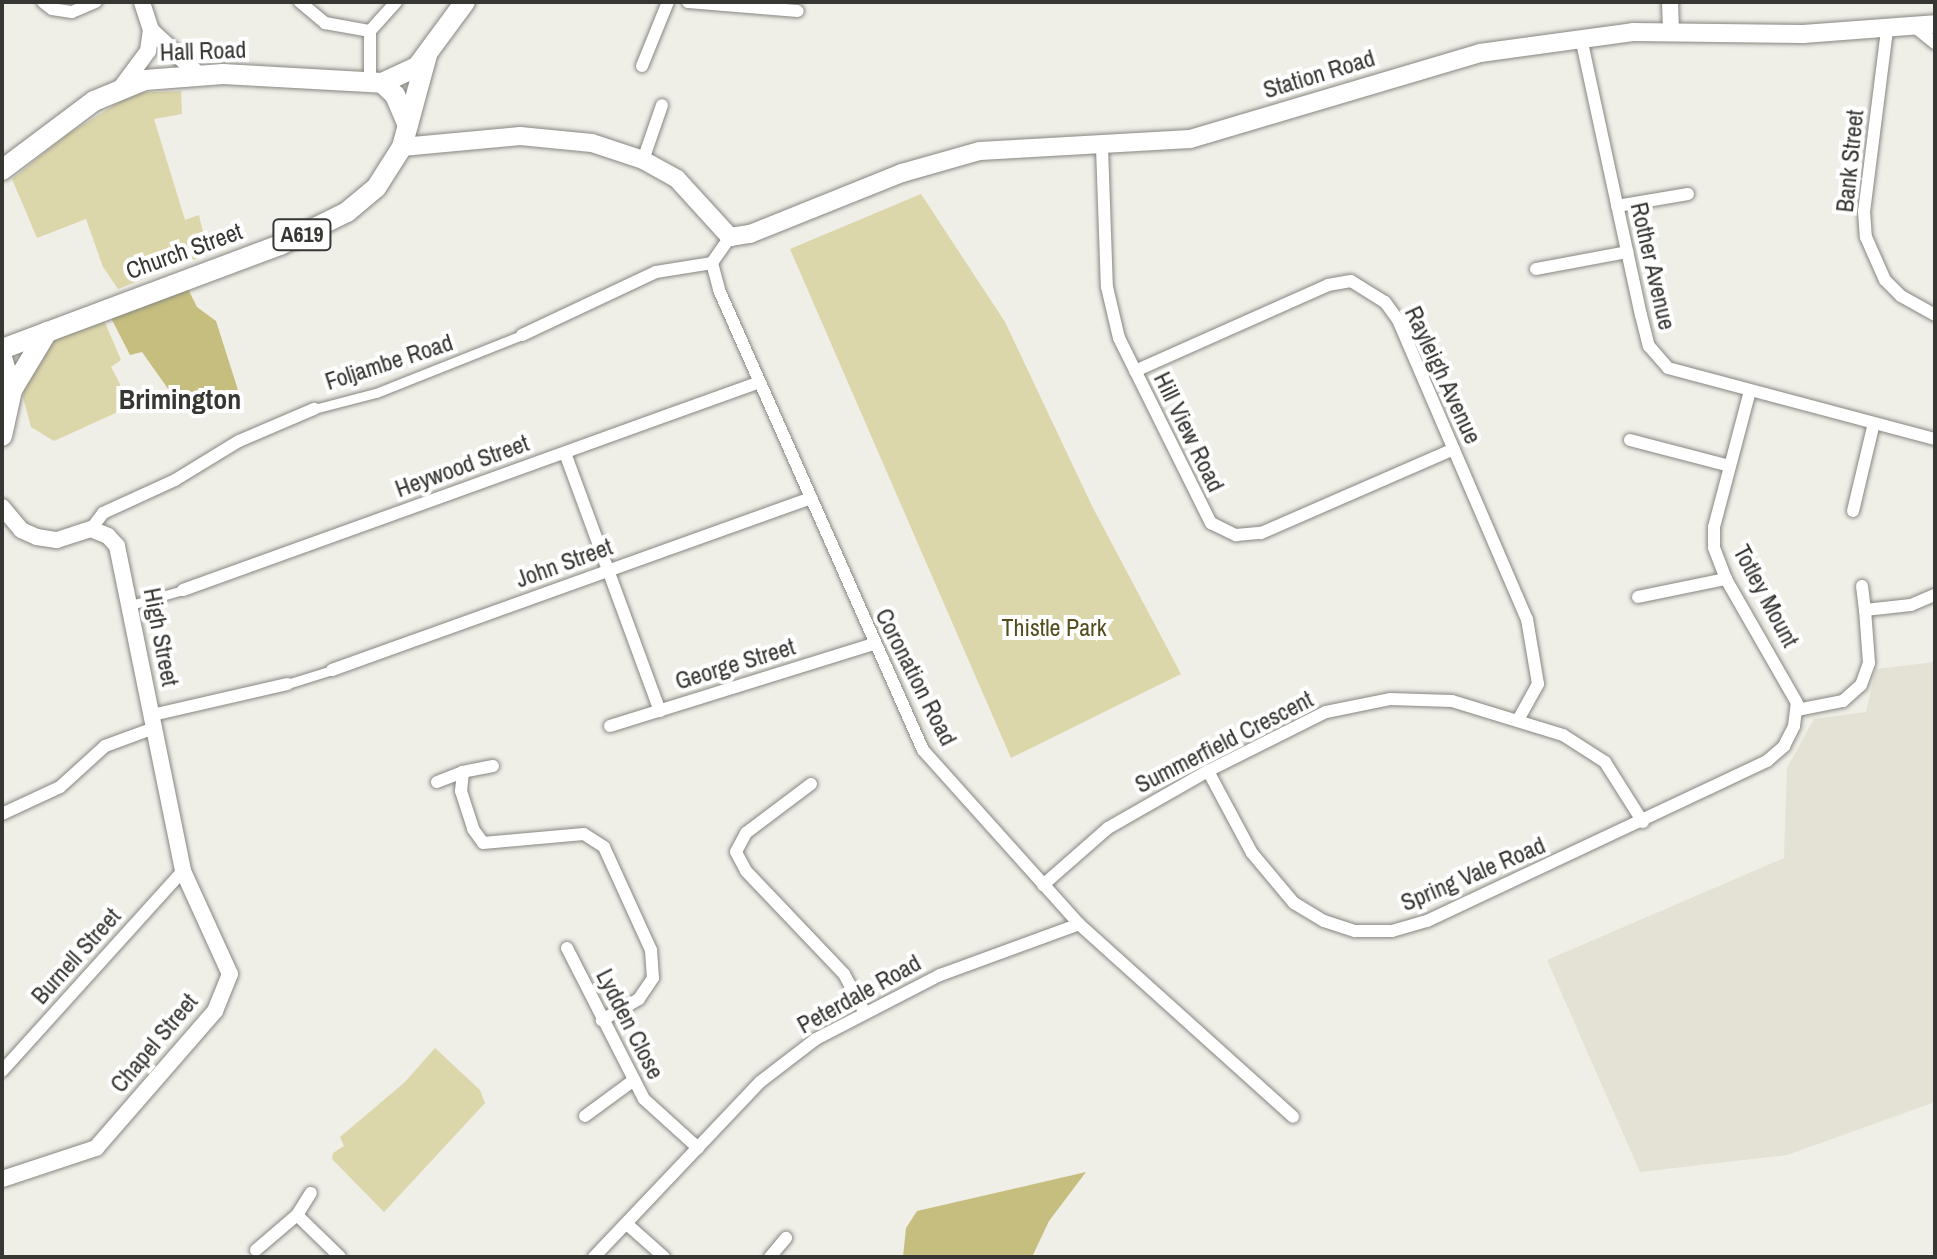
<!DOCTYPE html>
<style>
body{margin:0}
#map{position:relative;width:1937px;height:1259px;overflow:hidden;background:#efeee7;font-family:"Archivo Narrow",sans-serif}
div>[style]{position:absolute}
.built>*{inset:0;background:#e4e2d4}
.green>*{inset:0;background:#dcd6ab}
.forest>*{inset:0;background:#c6be7f}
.roads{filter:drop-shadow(0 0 2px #878680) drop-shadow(0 0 2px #878680)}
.pedestrian>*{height:9px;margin:-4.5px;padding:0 4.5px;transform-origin:4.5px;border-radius:4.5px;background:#fff}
.minor>*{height:12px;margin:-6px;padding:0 6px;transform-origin:6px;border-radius:6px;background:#fff}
.tertiary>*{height:16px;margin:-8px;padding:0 8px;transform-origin:8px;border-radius:8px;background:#fff}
.secondary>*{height:18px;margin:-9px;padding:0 9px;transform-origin:9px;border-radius:9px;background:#fff}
.trunk>*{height:20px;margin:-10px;padding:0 10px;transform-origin:10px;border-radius:10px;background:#fff}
span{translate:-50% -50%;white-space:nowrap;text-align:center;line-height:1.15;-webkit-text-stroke:8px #fff;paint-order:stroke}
.shield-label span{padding:2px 6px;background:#fff;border:2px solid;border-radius:6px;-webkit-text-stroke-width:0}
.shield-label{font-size:22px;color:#363633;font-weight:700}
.street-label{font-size:24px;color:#363633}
.park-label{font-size:24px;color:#544e1e}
.quarter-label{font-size:28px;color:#363633;font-weight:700}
.frame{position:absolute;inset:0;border:4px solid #363633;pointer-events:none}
</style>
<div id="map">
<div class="built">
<i style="clip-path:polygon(1935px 662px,1935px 1102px,1787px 1155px,1640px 1172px,1547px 960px,1784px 858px,1787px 768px,1814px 719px,1866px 712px,1876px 669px)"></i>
</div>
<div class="green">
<i style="clip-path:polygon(181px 91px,182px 114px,154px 119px,185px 220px,199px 215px,208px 254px,118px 289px,103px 267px,86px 219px,37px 238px,12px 179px,68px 134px,134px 93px)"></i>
<i style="clip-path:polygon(921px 194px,1005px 322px,1092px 506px,1181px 674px,1011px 758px,790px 249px)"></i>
<i style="clip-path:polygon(103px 318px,121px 360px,111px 367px,120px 384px,120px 411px,54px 441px,31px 427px,23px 397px,26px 374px,43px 339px)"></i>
<i style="clip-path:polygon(435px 1048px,480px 1090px,485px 1103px,384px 1212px,332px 1159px,333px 1153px,344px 1146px,340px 1137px,405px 1082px)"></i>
</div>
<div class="forest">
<i style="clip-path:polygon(188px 289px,197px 307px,216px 321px,238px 390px,194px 411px,171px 393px,142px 352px,130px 355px,110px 316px)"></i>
<i style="clip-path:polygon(1086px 1172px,1049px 1221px,1032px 1257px,903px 1257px,906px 1228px,917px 1211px)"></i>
</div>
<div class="roads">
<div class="pedestrian">
<i style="left:314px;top:409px;width:64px;rotate:-14.5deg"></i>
<i style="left:376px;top:393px;width:157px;rotate:-21.7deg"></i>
<i style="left:131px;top:605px;width:54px;rotate:-16.1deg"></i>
<i style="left:287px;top:684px;width:47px;rotate:-17.3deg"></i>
</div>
<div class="minor">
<i style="left:43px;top:2px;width:11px;rotate:38deg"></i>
<i style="left:52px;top:9px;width:20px;rotate:9deg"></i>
<i style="left:72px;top:12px;width:26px;rotate:-23deg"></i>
<i style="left:300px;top:2px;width:33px;rotate:40deg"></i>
<i style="left:325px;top:23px;width:46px;rotate:10.1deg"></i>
<i style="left:370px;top:31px;width:50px;rotate:90deg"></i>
<i style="left:688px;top:2px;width:110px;rotate:4.7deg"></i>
<i style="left:1915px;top:27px;width:26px;rotate:39deg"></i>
<i style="left:1887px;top:30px;width:182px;rotate:97.2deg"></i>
<i style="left:1864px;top:211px;width:26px;rotate:86deg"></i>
<i style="left:1866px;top:237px;width:47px;rotate:66.2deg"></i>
<i style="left:1885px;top:280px;width:23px;rotate:45deg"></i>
<i style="left:1901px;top:296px;width:39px;rotate:29deg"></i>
<i style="left:370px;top:31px;width:39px;rotate:-48deg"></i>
<i style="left:1581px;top:38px;width:283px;rotate:77.8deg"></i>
<i style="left:1641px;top:315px;width:32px;rotate:76deg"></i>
<i style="left:1649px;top:346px;width:29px;rotate:49deg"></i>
<i style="left:1668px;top:368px;width:276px;rotate:14.9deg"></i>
<i style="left:642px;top:66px;width:69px;rotate:-67.9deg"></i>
<i style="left:1102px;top:147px;width:140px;rotate:88deg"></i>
<i style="left:1107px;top:287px;width:52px;rotate:76.8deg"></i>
<i style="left:1119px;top:338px;width:207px;rotate:63.6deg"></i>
<i style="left:1211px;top:523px;width:28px;rotate:26deg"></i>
<i style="left:1236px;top:535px;width:25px;rotate:-5deg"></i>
<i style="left:1261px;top:533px;width:210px;rotate:-23.5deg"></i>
<i style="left:643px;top:160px;width:58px;rotate:-70.9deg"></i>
<i style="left:1617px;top:206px;width:72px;rotate:-9.6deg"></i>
<i style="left:730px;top:237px;width:32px;rotate:125deg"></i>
<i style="left:712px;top:263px;width:28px;rotate:75deg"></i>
<i style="left:719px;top:290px;width:503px;rotate:66.08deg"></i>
<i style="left:923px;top:750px;width:234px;rotate:48.1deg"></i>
<i style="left:1079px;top:924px;width:288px;rotate:42deg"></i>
<i style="left:1536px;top:269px;width:93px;rotate:-10.6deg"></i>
<i style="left:522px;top:335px;width:148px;rotate:-25.2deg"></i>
<i style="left:656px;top:272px;width:57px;rotate:-9.1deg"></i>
<i style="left:1135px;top:371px;width:211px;rotate:-24deg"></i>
<i style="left:1328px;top:285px;width:23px;rotate:-10deg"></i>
<i style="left:1351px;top:281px;width:40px;rotate:32deg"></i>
<i style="left:1385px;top:302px;width:22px;rotate:54deg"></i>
<i style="left:1398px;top:320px;width:326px;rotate:66.7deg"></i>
<i style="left:1527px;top:619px;width:66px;rotate:80.4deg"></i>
<i style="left:1538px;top:684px;width:41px;rotate:119.1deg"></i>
<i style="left:1630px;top:440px;width:103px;rotate:14.6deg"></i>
<i style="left:565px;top:453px;width:275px;rotate:69.8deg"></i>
<i style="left:1853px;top:511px;width:90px;rotate:-76.6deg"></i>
<i style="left:91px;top:529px;width:20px;rotate:-53deg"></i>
<i style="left:103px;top:513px;width:79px;rotate:-24.6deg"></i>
<i style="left:175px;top:480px;width:75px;rotate:-31.4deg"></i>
<i style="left:239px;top:441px;width:82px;rotate:-23.1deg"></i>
<i style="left:1862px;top:586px;width:24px;rotate:83deg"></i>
<i style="left:183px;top:590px;width:610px;rotate:-19.83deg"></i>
<i style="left:1638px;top:597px;width:90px;rotate:-11.6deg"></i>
<i style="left:332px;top:670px;width:509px;rotate:-19.75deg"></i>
<i style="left:1797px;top:710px;width:47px;rotate:-11.1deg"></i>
<i style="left:1843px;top:701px;width:24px;rotate:-42deg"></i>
<i style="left:1861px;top:685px;width:23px;rotate:-70deg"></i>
<i style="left:1869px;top:663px;width:53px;rotate:-94.3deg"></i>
<i style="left:1865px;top:610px;width:46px;rotate:-6.2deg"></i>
<i style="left:1911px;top:605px;width:26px;rotate:-23deg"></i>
<i style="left:152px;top:715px;width:139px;rotate:-12.9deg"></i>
<i style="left:610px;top:726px;width:275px;rotate:-17.3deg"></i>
<i style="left:493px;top:766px;width:31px;rotate:169deg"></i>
<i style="left:463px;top:772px;width:19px;rotate:96deg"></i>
<i style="left:461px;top:791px;width:40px;rotate:72deg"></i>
<i style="left:473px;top:829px;width:17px;rotate:54deg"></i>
<i style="left:483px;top:843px;width:101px;rotate:-5.1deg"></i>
<i style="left:584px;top:834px;width:24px;rotate:33deg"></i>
<i style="left:604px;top:847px;width:113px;rotate:65.5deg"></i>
<i style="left:651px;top:950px;width:28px;rotate:86deg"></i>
<i style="left:653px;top:978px;width:25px;rotate:124deg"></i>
<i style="left:639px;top:999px;width:43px;rotate:150.4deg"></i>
<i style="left:1208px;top:771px;width:93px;rotate:61.8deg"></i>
<i style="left:1252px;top:853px;width:65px;rotate:50deg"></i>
<i style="left:1294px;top:903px;width:35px;rotate:31deg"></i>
<i style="left:1324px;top:921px;width:33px;rotate:18deg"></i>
<i style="left:1355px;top:931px;width:37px"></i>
<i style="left:1392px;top:931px;width:36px;rotate:-16deg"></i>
<i style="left:1427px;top:921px;width:376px;rotate:-25.2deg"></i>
<i style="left:1767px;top:761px;width:23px;rotate:-41deg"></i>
<i style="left:1784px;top:746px;width:22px;rotate:-63deg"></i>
<i style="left:1794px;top:726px;width:23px;rotate:-83deg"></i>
<i style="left:1797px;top:703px;width:143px;rotate:-119.8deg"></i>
<i style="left:1726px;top:579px;width:34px;rotate:-111deg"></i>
<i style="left:1714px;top:547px;width:20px;rotate:-90deg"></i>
<i style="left:1714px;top:527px;width:141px;rotate:-75.2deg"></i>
<i style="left:437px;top:782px;width:28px;rotate:-21deg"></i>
<i style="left:811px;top:784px;width:81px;rotate:143deg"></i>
<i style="left:746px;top:833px;width:21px;rotate:118deg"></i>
<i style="left:736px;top:852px;width:21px;rotate:62deg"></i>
<i style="left:746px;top:871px;width:142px;rotate:46.4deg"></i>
<i style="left:844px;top:974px;width:42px;rotate:61.6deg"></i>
<i style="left:2px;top:814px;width:64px;rotate:-25deg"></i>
<i style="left:60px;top:787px;width:61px;rotate:-42.3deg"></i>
<i style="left:105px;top:746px;width:52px;rotate:-20.2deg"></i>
<i style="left:1043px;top:885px;width:86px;rotate:-41.2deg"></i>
<i style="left:1108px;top:828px;width:115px;rotate:-29.7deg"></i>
<i style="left:1208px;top:771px;width:132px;rotate:-26.6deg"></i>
<i style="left:1326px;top:712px;width:65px;rotate:-11.5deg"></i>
<i style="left:1390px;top:699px;width:62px;rotate:1.8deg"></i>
<i style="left:1452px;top:701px;width:116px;rotate:17deg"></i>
<i style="left:1563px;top:735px;width:50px;rotate:32.7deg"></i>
<i style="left:1605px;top:762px;width:71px;rotate:57.7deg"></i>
<i style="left:567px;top:948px;width:169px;rotate:63deg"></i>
<i style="left:644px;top:1099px;width:73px;rotate:42.2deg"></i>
<i style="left:2px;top:1071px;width:270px;rotate:-47.9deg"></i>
<i style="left:585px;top:1116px;width:61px;rotate:-36.3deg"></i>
<i style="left:297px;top:1215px;width:60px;rotate:44.3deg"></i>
<i style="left:628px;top:1225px;width:48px;rotate:41.6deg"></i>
<i style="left:256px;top:1250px;width:54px;rotate:-40.5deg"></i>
<i style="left:297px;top:1215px;width:26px;rotate:-58deg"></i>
<i style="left:594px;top:1257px;width:241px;rotate:-46.5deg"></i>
<i style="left:760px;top:1082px;width:71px;rotate:-37.5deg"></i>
<i style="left:816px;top:1039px;width:140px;rotate:-27.3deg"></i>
<i style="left:940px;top:975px;width:148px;rotate:-20.1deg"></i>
<i style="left:770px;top:1257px;width:25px;rotate:-50deg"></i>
</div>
<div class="tertiary">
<i style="left:1670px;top:2px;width:28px;rotate:88deg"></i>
<i style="left:151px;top:30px;width:66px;rotate:43.2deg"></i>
<i style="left:122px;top:86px;width:44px;rotate:-53.4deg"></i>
<i style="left:148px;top:51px;width:21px;rotate:-82deg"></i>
<i style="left:151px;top:30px;width:29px;rotate:-108deg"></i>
<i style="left:2px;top:507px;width:30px;rotate:50deg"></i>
<i style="left:21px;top:530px;width:17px;rotate:24deg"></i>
<i style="left:37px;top:537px;width:20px;rotate:9deg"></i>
<i style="left:57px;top:540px;width:36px;rotate:-18deg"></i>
<i style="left:91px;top:529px;width:18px;rotate:22deg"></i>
<i style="left:108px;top:536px;width:13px;rotate:48deg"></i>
<i style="left:117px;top:546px;width:332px;rotate:78.5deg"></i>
<i style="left:183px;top:871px;width:113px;rotate:65.5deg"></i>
<i style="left:230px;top:974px;width:40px;rotate:112deg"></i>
<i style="left:215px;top:1011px;width:181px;rotate:131deg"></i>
<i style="left:96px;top:1148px;width:99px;rotate:161.7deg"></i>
</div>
<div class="secondary">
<i style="left:402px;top:147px;width:119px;rotate:-5.3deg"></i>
<i style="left:520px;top:136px;width:72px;rotate:5.6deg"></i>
<i style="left:592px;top:143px;width:54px;rotate:18.4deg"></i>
<i style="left:643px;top:160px;width:39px;rotate:29deg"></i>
<i style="left:677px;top:179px;width:79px;rotate:47.6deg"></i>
<i style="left:730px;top:237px;width:20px;rotate:-9deg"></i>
<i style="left:750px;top:234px;width:164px;rotate:-21.9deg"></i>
<i style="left:902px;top:173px;width:81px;rotate:-15.8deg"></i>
<i style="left:980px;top:151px;width:210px;rotate:-3.3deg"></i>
<i style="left:1190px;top:139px;width:302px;rotate:-16.5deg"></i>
<i style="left:1480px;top:53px;width:154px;rotate:-7.8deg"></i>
<i style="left:1633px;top:32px;width:170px;rotate:0.7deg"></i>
<i style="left:1803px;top:34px;width:132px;rotate:-4.3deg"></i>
</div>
<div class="trunk">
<i style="left:382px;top:83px;width:38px;rotate:-25deg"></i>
<i style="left:417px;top:67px;width:81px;rotate:-53.6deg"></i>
<i style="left:2px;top:170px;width:115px;rotate:-36.9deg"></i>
<i style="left:94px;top:101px;width:55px;rotate:-22.4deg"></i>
<i style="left:145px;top:80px;width:78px;rotate:-4.4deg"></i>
<i style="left:223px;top:74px;width:159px;rotate:3.2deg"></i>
<i style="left:382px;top:83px;width:18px;rotate:43deg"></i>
<i style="left:395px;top:95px;width:33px;rotate:67deg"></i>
<i style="left:2px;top:349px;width:297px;rotate:-20.5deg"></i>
<i style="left:280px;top:245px;width:75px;rotate:-26.2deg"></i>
<i style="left:347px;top:212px;width:38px;rotate:-40deg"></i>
<i style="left:376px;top:188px;width:49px;rotate:-57.6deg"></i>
<i style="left:402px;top:147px;width:95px;rotate:-74.8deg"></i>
<i style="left:2px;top:358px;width:34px;rotate:73deg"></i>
<i style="left:12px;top:390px;width:47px;rotate:102.3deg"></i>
<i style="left:12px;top:390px;width:68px;rotate:-58.9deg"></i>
</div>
</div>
<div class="shield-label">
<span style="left:302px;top:235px">A619</span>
</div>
<div class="street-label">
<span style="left:203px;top:51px;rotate:-2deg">Hall Road</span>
<span style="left:1319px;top:74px;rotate:-17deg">Station Road</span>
<span style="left:1850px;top:161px;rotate:-84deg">Bank Street</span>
<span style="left:184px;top:251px;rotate:-20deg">Church Street</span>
<span style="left:1653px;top:266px;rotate:77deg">Rother Avenue</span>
<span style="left:389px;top:362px;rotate:-18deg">Foljambe Road</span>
<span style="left:1443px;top:375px;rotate:65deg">Rayleigh Avenue</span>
<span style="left:1189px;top:432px;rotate:64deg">Hill View Road</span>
<span style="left:462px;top:466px;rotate:-20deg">Heywood Street</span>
<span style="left:564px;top:563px;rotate:-20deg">John Street</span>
<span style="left:1766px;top:596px;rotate:62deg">Totley Mount</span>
<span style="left:161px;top:637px;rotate:79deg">High Street</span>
<span style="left:735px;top:664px;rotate:-17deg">George Street</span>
<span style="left:916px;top:677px;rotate:63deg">Coronation Road</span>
<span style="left:1224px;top:742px;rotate:-27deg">Summerfield Crescent</span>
<span style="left:1473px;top:874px;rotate:-23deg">Spring Vale Road</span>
<span style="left:76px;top:956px;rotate:-48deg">Burnell Street</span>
<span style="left:859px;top:994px;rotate:-29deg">Peterdale Road</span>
<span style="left:630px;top:1024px;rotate:63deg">Lydden Close</span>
<span style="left:154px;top:1043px;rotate:-50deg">Chapel Street</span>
</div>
<div class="park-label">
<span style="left:1054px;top:628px">Thistle Park</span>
</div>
<div class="quarter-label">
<span style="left:180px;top:399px">Brimington</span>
</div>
<div class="frame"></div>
</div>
